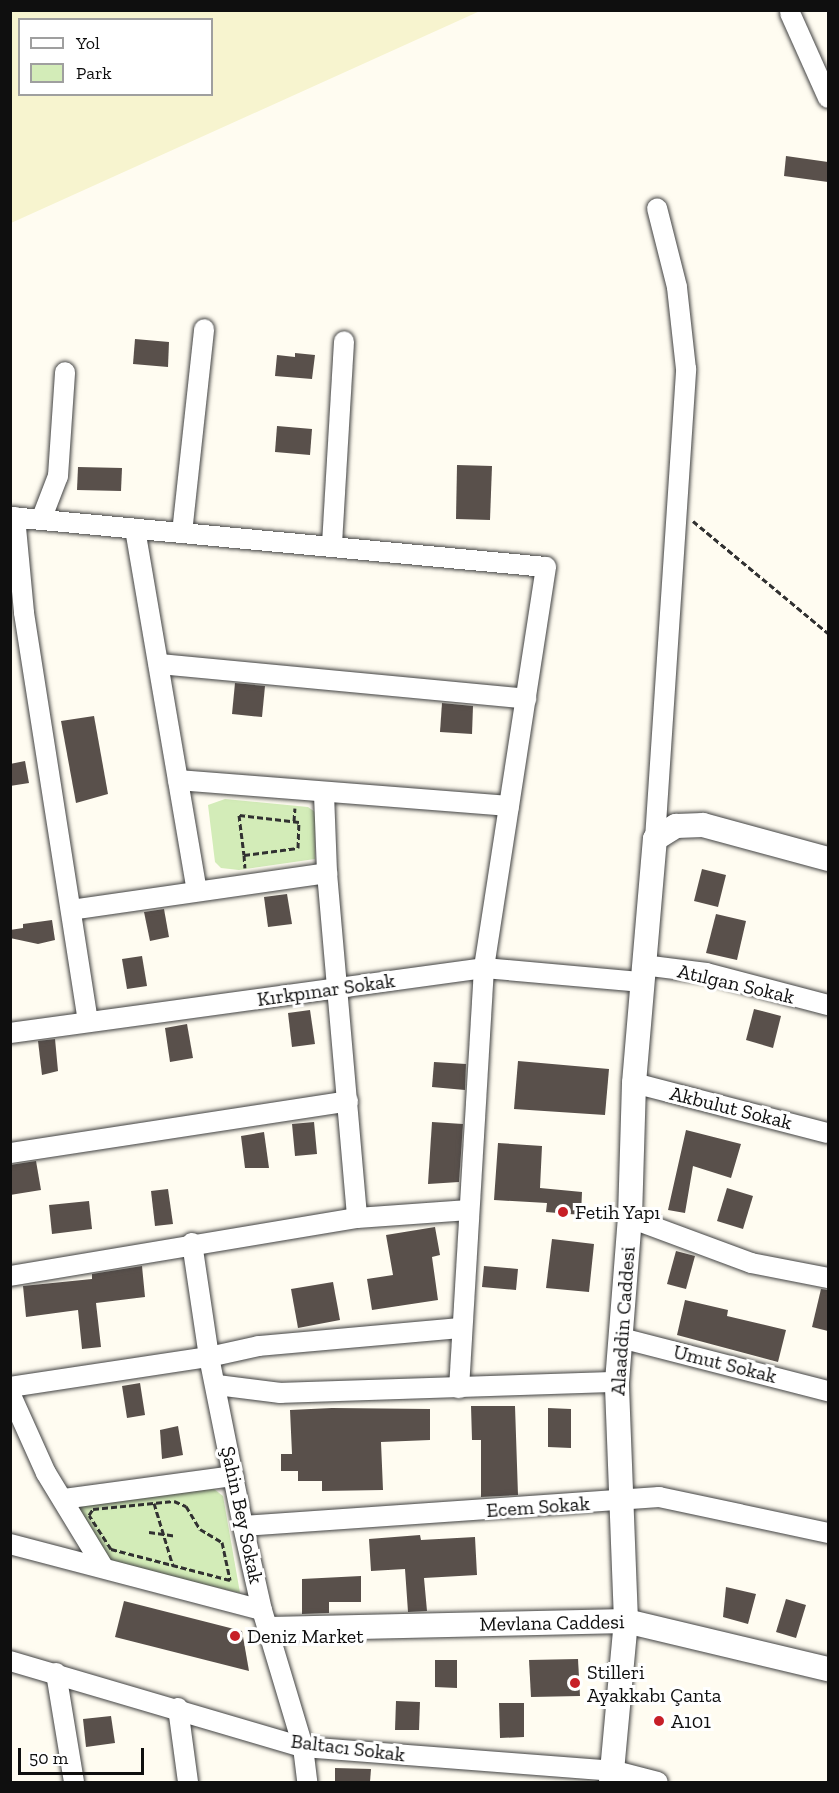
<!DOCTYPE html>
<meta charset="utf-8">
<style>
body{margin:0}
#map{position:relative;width:839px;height:1793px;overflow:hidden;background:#fffcf1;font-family:"Zilla Slab",serif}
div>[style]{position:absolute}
.farmland>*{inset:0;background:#f7f4cf}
.green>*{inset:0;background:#d3ecb8}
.building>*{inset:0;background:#59504b}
.path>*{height:3px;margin-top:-1.5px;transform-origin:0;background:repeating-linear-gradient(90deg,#313131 0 6px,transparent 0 9px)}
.roads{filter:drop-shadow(0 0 2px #424242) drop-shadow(0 0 2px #424242)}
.minor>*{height:20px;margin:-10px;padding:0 10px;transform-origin:10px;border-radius:10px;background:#fff}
.tertiary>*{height:24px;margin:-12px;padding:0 12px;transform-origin:12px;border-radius:12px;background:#fff}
.dots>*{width:16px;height:16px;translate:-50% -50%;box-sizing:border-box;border:3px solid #fff;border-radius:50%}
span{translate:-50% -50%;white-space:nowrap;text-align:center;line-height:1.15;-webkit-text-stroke:6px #fff;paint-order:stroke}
.street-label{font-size:20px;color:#0f0f0f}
.poi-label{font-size:20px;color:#0f0f0f}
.left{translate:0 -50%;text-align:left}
.frame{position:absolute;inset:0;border:12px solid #0f0f0f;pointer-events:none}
.legend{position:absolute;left:18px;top:18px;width:195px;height:78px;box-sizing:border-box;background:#fff;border:2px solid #9f9f9f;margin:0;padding:8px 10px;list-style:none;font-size:18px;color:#0f0f0f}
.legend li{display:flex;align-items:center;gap:12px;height:30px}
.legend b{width:30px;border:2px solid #9f9f9f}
.scale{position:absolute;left:18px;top:1748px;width:126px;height:27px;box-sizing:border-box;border:3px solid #0f0f0f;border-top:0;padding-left:8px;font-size:18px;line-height:21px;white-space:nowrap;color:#0f0f0f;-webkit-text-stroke:4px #fff;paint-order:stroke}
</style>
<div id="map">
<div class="farmland">
<i style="clip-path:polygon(evenodd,11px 10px,480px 10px,480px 11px,11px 223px,11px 10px,20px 20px,212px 20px,212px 94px,20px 94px,20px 20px)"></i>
</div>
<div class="green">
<i style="clip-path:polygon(225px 799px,308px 807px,315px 812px,315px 859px,239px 870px,221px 868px,215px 862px,208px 805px)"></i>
<i style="clip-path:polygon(214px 1489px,223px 1496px,240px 1593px,106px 1561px,77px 1511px,81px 1501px)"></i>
</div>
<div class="building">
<i style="clip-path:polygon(786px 156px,828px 162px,828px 182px,784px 176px)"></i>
<i style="clip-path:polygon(135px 339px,169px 342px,168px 367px,133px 364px)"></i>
<i style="clip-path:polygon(295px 353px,315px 355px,312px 379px,275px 376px,277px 355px,295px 357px)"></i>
<i style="clip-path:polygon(277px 426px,312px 429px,310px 455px,275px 452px)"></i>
<i style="clip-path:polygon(457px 465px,492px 466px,490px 520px,456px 519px)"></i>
<i style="clip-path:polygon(78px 467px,122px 468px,121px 491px,77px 490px)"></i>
<i style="clip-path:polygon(235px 683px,265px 686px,262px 717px,232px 714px)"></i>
<i style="clip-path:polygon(442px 703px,473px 706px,472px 734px,440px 732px)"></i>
<i style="clip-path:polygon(94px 716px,108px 794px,76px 803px,61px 721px)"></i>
<i style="clip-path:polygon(25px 761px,29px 783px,10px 786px,10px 764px)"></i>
<i style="clip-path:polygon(702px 869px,726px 875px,718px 907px,694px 901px)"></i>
<i style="clip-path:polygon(287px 894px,292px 924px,268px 927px,264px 897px)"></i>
<i style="clip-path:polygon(164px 909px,169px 937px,150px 941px,144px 912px)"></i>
<i style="clip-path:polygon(716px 914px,746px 921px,737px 960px,706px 953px)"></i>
<i style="clip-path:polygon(52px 920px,55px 940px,38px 944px,10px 938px,10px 930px,23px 928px,23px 924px)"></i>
<i style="clip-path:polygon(142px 956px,147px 986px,127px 989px,122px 959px)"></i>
<i style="clip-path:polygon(754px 1009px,781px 1016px,773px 1048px,746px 1040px)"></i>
<i style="clip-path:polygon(310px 1010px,315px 1044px,292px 1047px,288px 1013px)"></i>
<i style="clip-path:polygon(187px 1024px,193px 1058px,170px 1062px,165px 1028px)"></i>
<i style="clip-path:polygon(55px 1039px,58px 1071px,42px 1075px,38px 1041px)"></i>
<i style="clip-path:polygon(518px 1061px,609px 1069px,605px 1115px,514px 1109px)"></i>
<i style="clip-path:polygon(434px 1062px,466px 1064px,465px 1090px,432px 1087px)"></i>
<i style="clip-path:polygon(314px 1122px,317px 1154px,295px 1156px,292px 1124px)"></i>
<i style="clip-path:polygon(432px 1122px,463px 1124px,459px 1182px,428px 1184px)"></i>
<i style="clip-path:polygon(686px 1130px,741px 1144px,731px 1178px,693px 1166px,685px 1213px,668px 1210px)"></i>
<i style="clip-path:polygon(264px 1132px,269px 1168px,245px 1168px,241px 1136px)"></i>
<i style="clip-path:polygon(498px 1143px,542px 1146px,540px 1188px,582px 1192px,581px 1215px,546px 1212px,547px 1203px,494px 1200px)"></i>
<i style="clip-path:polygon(36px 1161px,41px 1190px,10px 1195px,10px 1165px)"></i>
<i style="clip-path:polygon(727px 1188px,753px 1196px,743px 1229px,717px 1221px)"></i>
<i style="clip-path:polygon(168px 1189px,173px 1224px,155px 1226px,151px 1191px)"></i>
<i style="clip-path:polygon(89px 1201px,92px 1229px,52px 1234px,49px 1205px)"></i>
<i style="clip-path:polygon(435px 1227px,440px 1255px,432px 1257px,438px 1300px,372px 1310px,367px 1279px,393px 1275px,386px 1235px)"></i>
<i style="clip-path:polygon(552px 1239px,594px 1244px,589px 1292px,546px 1288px)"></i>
<i style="clip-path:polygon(676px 1251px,695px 1256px,686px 1289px,667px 1284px)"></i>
<i style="clip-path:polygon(142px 1266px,145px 1297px,96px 1303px,101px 1347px,82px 1349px,78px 1310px,26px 1317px,23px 1286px,92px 1279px,92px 1274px)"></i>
<i style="clip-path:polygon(484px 1266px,518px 1269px,516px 1290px,482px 1287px)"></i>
<i style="clip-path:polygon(333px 1282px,340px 1320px,298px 1328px,291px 1289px)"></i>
<i style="clip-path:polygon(821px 1289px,828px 1290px,828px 1331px,812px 1327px)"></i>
<i style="clip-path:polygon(685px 1300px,728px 1310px,727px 1316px,786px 1330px,778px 1362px,677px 1335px)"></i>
<i style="clip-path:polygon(140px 1383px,145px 1415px,127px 1418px,122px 1386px)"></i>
<i style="clip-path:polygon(471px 1406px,515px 1406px,518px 1495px,481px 1497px,481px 1440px,472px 1440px)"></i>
<i style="clip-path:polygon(332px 1408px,430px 1409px,430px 1440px,381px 1442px,383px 1490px,322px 1491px,322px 1481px,298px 1481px,298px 1471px,281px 1471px,281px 1454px,292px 1454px,290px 1410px)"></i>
<i style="clip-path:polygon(548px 1408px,571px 1409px,571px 1448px,548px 1447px)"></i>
<i style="clip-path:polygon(178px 1426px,183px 1455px,162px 1459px,160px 1430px)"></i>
<i style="clip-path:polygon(420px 1535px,421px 1540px,475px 1537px,477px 1575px,424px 1578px,427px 1611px,408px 1612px,405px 1569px,371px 1571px,369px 1539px)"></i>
<i style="clip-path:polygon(361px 1576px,361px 1602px,329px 1602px,329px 1613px,302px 1614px,302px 1579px)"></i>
<i style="clip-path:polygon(726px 1587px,756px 1594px,748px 1624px,723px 1617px)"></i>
<i style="clip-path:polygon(786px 1599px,806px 1605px,796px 1638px,776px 1632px)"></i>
<i style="clip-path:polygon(124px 1601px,242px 1631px,249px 1671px,115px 1637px)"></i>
<i style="clip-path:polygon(578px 1659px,580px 1696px,531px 1697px,529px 1660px)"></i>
<i style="clip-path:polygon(435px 1660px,457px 1660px,457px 1688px,435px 1687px)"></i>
<i style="clip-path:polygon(396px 1701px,420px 1702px,419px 1730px,395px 1730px)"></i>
<i style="clip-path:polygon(499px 1703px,524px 1703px,524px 1737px,500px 1738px)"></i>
<i style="clip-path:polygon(111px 1716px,115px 1743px,86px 1747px,83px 1719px)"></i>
<i style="clip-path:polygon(335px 1768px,371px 1769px,370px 1782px,335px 1782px)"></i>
</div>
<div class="path">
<i style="left:693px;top:521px;width:175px;rotate:39.7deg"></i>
<i style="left:294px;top:821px;width:13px;rotate:-86deg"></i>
<i style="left:244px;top:855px;width:54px;rotate:-7.4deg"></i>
<i style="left:298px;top:848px;width:26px;rotate:-88deg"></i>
<i style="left:299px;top:822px;width:60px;rotate:-173.3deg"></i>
<i style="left:239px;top:815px;width:40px;rotate:82.9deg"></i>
<i style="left:244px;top:855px;width:13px;rotate:86deg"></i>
<i style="left:174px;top:1501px;width:13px;rotate:23deg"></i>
<i style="left:186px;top:1506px;width:27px;rotate:59deg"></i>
<i style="left:200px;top:1529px;width:26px;rotate:31deg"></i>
<i style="left:222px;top:1542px;width:39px;rotate:78deg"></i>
<i style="left:230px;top:1580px;width:123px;rotate:-165.4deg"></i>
<i style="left:111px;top:1549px;width:40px;rotate:-122.9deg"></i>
<i style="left:89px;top:1515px;width:7px;rotate:-56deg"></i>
<i style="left:93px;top:1509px;width:81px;rotate:-5.6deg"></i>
<i style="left:154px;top:1503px;width:66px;rotate:73.2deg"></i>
<i style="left:149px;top:1532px;width:27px;rotate:8deg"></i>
</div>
<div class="roads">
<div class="minor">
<i style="left:790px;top:13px;width:93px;rotate:65.9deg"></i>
<i style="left:10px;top:517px;width:538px;rotate:5.33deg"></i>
<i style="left:546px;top:567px;width:406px;rotate:98.8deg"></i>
<i style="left:484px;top:968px;width:421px;rotate:93.4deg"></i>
<i style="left:15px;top:517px;width:96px;rotate:84.6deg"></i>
<i style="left:24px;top:613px;width:414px;rotate:81.1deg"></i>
<i style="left:41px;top:520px;width:47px;rotate:-68.9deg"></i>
<i style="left:58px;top:476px;width:104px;rotate:-86.1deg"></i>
<i style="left:135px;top:529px;width:366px;rotate:80.3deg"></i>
<i style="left:182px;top:533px;width:205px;rotate:-83.8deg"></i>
<i style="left:332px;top:544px;width:203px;rotate:-86.6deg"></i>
<i style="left:159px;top:664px;width:369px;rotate:5.4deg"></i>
<i style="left:178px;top:780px;width:332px;rotate:4.5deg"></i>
<i style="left:324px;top:794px;width:79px;rotate:87.8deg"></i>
<i style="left:327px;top:873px;width:346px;rotate:85deg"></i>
<i style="left:655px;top:839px;width:471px;rotate:-86.2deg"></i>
<i style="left:686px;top:369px;width:82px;rotate:-96.3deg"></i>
<i style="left:677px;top:287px;width:81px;rotate:-104.2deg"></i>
<i style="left:71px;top:910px;width:259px;rotate:-8.2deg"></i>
<i style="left:643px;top:965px;width:64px;rotate:7.2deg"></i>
<i style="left:706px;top:973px;width:126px;rotate:14.7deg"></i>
<i style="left:10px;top:1033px;width:478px;rotate:-7.8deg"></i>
<i style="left:484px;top:968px;width:159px;rotate:5.1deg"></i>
<i style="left:634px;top:1083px;width:200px;rotate:14.5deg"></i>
<i style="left:10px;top:1153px;width:342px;rotate:-8.7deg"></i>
<i style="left:630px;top:1218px;width:129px;rotate:20.4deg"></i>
<i style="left:751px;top:1263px;width:78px;rotate:11deg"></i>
<i style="left:192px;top:1243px;width:115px;rotate:81.5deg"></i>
<i style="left:209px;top:1357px;width:172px;rotate:78.6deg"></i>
<i style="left:243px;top:1526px;width:86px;rotate:77.3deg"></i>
<i style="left:262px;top:1610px;width:143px;rotate:73.3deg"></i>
<i style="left:303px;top:1747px;width:35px;rotate:83deg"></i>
<i style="left:10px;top:1276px;width:352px;rotate:-9.5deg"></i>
<i style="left:357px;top:1218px;width:112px;rotate:-4.1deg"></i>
<i style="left:621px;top:1338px;width:214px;rotate:14.4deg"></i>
<i style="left:217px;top:1385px;width:64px;rotate:7.2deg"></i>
<i style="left:280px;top:1393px;width:337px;rotate:-1.9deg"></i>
<i style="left:10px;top:1387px;width:201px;rotate:-8.6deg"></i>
<i style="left:209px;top:1357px;width:51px;rotate:-12.4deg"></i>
<i style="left:259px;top:1346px;width:203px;rotate:-5.1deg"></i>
<i style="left:10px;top:1393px;width:88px;rotate:65.8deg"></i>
<i style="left:46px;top:1473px;width:108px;rotate:58.7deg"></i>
<i style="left:63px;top:1499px;width:172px;rotate:-7.7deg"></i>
<i style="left:243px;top:1526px;width:417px;rotate:-4deg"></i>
<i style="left:659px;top:1497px;width:173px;rotate:12deg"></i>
<i style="left:10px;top:1544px;width:260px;rotate:14.7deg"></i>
<i style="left:10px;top:1661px;width:305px;rotate:16.4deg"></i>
<i style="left:303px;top:1747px;width:313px;rotate:4.4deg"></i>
<i style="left:615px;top:1771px;width:44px;rotate:14.3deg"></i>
<i style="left:56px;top:1673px;width:110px;rotate:80.6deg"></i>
<i style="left:178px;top:1708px;width:75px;rotate:82.3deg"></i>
</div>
<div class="tertiary">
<i style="left:270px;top:1629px;width:356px;rotate:-1.3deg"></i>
<i style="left:626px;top:1621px;width:208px;rotate:13.4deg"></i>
<i style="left:611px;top:1782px;width:162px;rotate:-84.7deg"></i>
<i style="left:626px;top:1621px;width:239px;rotate:-92.2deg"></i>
<i style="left:617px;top:1382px;width:165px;rotate:-85.5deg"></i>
<i style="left:630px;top:1218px;width:135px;rotate:-88.3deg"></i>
<i style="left:634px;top:1083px;width:245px;rotate:-85.1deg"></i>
<i style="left:655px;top:839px;width:25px;rotate:-32deg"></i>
<i style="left:676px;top:826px;width:27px;rotate:-2deg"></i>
<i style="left:703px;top:825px;width:130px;rotate:15.2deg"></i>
</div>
</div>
<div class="dots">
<i style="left:563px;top:1212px;background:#c71f27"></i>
<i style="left:235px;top:1636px;background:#c71f27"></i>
<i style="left:575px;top:1683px;background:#c71f27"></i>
<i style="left:659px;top:1721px;background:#c71f27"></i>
</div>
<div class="street-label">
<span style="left:736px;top:984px;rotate:13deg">Atılgan Sokak</span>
<span style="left:326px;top:990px;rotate:-8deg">Kırkpınar Sokak</span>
<span style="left:731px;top:1108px;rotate:14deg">Akbulut Sokak</span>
<span style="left:623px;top:1321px;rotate:-86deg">Alaaddin Caddesi</span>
<span style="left:725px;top:1364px;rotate:14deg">Umut Sokak</span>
<span style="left:538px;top:1507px;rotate:-4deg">Ecem Sokak</span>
<span style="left:242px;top:1515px;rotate:78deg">Şahin Bey Sokak</span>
<span style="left:552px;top:1623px;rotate:-1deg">Mevlana Caddesi</span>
<span style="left:348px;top:1748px;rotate:7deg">Baltacı Sokak</span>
</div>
<div class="poi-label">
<span class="left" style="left:575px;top:1212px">Fetih Yapı</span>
<span class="left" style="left:247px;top:1636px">Deniz Market</span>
<span class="left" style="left:587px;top:1684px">Stilleri<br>Ayakkabı Çanta</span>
<span class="left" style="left:671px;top:1721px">A101</span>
</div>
<div class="frame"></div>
<ul class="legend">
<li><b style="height:8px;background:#fff"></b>Yol</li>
<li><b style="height:16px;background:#d3ecb8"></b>Park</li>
</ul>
<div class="scale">50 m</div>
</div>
